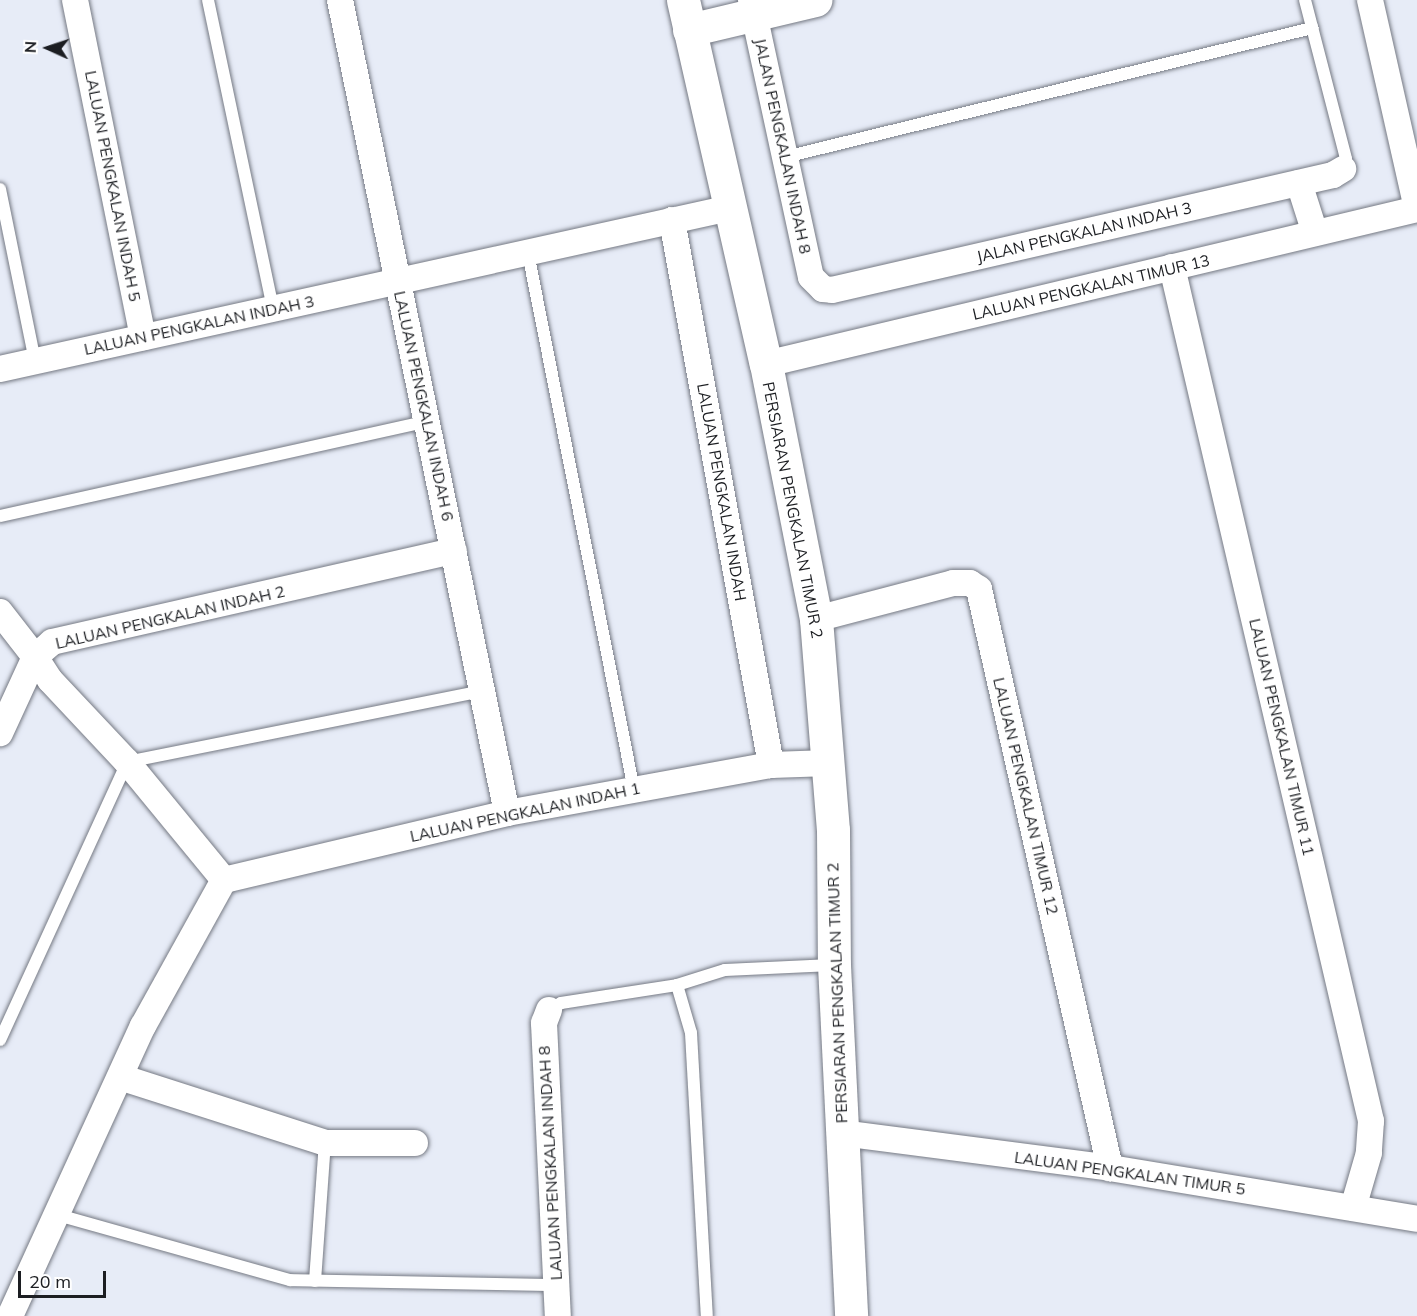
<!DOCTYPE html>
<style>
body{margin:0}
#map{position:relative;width:1417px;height:1316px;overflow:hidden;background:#e7ecf7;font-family:Mulish,sans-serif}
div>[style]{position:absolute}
.roads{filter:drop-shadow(0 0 2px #757983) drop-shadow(0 0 2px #757983)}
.lane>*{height:12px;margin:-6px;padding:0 6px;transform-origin:6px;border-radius:6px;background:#fff}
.street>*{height:26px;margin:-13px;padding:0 13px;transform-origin:13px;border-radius:13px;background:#fff}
.secondary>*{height:33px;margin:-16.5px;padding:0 16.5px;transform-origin:16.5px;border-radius:16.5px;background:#fff}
span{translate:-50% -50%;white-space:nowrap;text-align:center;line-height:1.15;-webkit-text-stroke:4.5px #fff;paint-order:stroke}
.street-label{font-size:16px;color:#1c1e22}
.north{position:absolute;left:18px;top:18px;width:60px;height:60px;-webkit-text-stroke:4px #fff;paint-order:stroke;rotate:273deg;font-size:16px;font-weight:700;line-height:24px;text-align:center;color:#1c1e22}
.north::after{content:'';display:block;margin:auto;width:21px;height:27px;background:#1c1e22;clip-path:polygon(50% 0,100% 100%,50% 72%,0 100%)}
.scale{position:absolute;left:18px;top:1271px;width:88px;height:27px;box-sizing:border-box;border:3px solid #1c1e22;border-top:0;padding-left:8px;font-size:18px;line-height:21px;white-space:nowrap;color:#1c1e22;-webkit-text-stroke:4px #fff;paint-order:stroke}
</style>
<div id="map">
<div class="roads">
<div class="lane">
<i style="left:208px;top:0;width:315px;rotate:78.1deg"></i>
<i style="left:1305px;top:0;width:164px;rotate:75.5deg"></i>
<i style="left:1346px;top:159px;width:10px;rotate:107deg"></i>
<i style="left:785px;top:157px;width:543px;rotate:-13.75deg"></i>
<i style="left:0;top:189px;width:176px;rotate:78.5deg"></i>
<i style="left:528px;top:253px;width:547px;rotate:78.83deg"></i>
<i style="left:0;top:516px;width:437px;rotate:-12.5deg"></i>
<i style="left:677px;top:985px;width:50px;rotate:-17.4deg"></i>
<i style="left:725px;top:970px;width:107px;rotate:-2.7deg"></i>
<i style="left:549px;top:1010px;width:14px;rotate:-30deg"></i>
<i style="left:561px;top:1003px;width:117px;rotate:-8.8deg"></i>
<i style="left:677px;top:985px;width:50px;rotate:73.7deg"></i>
<i style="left:691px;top:1033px;width:283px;rotate:86.8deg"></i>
<i style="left:0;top:1040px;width:306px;rotate:-65.4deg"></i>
<i style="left:127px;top:762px;width:362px;rotate:-11.3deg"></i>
<i style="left:58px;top:1215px;width:241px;rotate:15.7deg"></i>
<i style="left:290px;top:1280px;width:266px;rotate:1.1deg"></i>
<i style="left:315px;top:1281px;width:138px;rotate:-85.9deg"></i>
</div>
<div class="street">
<i style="left:75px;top:0;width:344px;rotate:78.6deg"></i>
<i style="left:340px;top:0;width:830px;rotate:78.39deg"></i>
<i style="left:751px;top:0;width:283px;rotate:77.8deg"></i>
<i style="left:811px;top:277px;width:17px;rotate:45deg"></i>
<i style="left:823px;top:289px;width:9px;rotate:6deg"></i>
<i style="left:832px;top:290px;width:514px;rotate:-12.93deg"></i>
<i style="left:1333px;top:175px;width:12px;rotate:-31deg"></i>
<i style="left:1370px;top:0;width:214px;rotate:77.3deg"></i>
<i style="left:1299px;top:183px;width:52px;rotate:72.3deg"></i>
<i style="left:672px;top:220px;width:554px;rotate:79.7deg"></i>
<i style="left:1172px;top:267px;width:877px;rotate:76.88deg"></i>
<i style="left:1371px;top:1121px;width:32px;rotate:94deg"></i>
<i style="left:1369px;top:1153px;width:57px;rotate:106.2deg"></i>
<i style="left:766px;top:364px;width:669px;rotate:-13.39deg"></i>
<i style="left:0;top:369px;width:748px;rotate:-12.44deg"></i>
<i style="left:0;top:612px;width:57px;rotate:52.1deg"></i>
<i style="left:35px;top:657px;width:84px;rotate:114.7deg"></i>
<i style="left:816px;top:619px;width:142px;rotate:-14.7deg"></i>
<i style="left:953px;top:583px;width:17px"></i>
<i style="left:970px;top:583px;width:11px;rotate:34deg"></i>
<i style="left:979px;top:589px;width:594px;rotate:77.25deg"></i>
<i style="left:224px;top:880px;width:153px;rotate:-129.4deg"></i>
<i style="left:127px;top:762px;width:112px;rotate:-133.2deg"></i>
<i style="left:50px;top:680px;width:27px;rotate:-123deg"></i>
<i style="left:35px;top:657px;width:23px;rotate:-41deg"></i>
<i style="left:52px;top:642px;width:412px;rotate:-12.8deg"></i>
<i style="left:224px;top:880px;width:291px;rotate:-13.3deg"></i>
<i style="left:507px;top:813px;width:268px;rotate:-10.3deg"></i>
<i style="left:771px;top:765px;width:58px;rotate:-2deg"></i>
<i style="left:549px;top:1010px;width:14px;rotate:111deg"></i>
<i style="left:544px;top:1023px;width:293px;rotate:87.3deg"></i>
<i style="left:120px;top:1077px;width:215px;rotate:17.8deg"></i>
<i style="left:325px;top:1143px;width:90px"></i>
<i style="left:842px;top:1133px;width:270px;rotate:7.4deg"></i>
<i style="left:1110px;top:1168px;width:311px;rotate:9.4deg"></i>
<i style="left:10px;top:1316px;width:319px;rotate:-65.4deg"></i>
<i style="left:143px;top:1026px;width:167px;rotate:-61deg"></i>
</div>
<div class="secondary">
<i style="left:683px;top:0;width:373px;rotate:77.2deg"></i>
<i style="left:766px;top:364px;width:260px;rotate:78.9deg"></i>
<i style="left:816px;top:619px;width:212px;rotate:85.4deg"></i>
<i style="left:833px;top:830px;width:135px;rotate:89.6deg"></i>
<i style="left:834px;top:965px;width:351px;rotate:87.2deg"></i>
<i style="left:689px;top:30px;width:130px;rotate:-13.4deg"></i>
</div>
</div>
<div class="street-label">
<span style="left:783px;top:146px;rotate:78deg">JALAN PENGKALAN INDAH 8</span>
<span style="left:113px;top:186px;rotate:79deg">LALUAN PENGKALAN INDAH 5</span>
<span style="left:1084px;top:232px;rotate:-13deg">JALAN PENGKALAN INDAH 3</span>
<span style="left:1091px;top:287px;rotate:-13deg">LALUAN PENGKALAN TIMUR 13</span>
<span style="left:199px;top:325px;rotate:-12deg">LALUAN PENGKALAN INDAH 3</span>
<span style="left:424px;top:406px;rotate:78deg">LALUAN PENGKALAN INDAH 6</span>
<span style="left:722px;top:492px;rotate:80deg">LALUAN PENGKALAN INDAH</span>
<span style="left:793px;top:510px;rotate:79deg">PERSIARAN PENGKALAN TIMUR 2</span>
<span style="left:170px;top:617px;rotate:-13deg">LALUAN PENGKALAN INDAH 2</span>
<span style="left:1282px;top:737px;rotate:77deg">LALUAN PENGKALAN TIMUR 11</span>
<span style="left:1026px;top:796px;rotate:77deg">LALUAN PENGKALAN TIMUR 12</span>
<span style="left:525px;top:812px;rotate:-12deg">LALUAN PENGKALAN INDAH 1</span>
<span style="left:837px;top:993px;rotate:-92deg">PERSIARAN PENGKALAN TIMUR 2</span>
<span style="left:550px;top:1163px;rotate:-93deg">LALUAN PENGKALAN INDAH 8</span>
<span style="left:1130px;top:1173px;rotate:8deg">LALUAN PENGKALAN TIMUR 5</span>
</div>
<div class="north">N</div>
<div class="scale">20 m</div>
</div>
